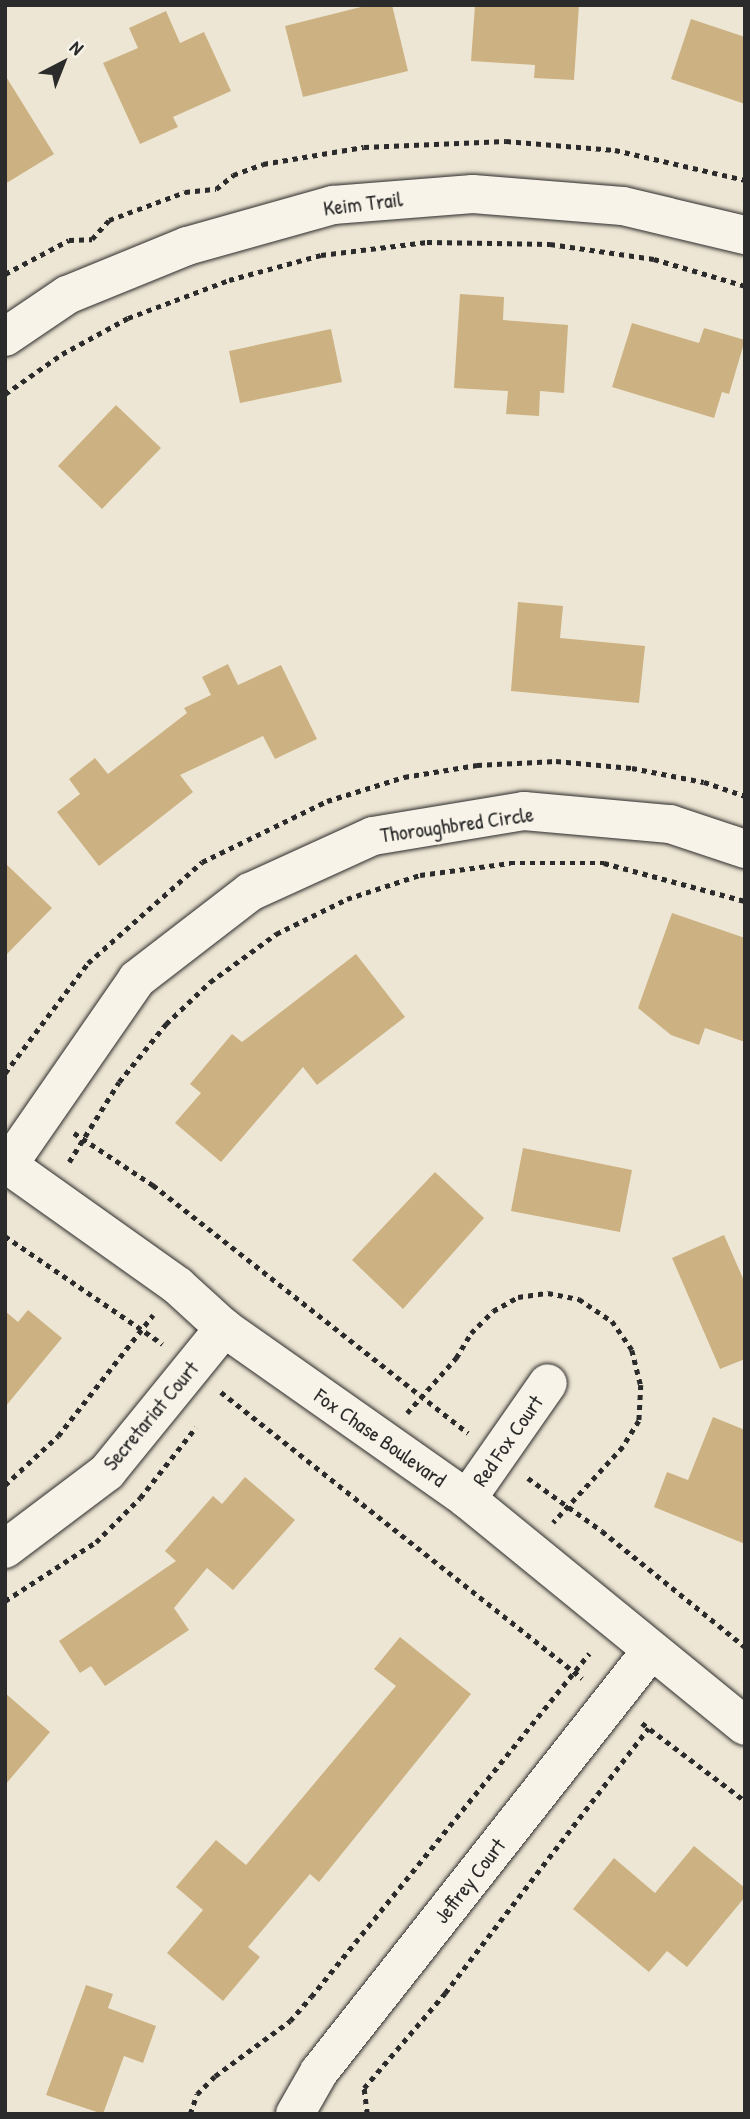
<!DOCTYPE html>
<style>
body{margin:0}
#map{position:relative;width:750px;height:2119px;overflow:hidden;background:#eee6d4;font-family:"Patrick Hand",sans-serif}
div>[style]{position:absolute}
.building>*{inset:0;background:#ccb282}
.path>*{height:4.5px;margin-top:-2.25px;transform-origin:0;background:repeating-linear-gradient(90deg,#2b2b2b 0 5px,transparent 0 10px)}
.roads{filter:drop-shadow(0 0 2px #2b2b2b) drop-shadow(0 0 2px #2b2b2b)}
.street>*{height:38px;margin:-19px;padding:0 19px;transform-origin:19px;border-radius:19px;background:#f7f3e8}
span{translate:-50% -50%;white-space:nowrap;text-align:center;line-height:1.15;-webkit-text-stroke:5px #f7f3e8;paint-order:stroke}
.street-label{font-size:21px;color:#2b2b2b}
.frame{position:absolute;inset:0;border:7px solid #2b2b2b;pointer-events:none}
.north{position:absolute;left:28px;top:28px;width:70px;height:70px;-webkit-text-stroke:5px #f7f3e8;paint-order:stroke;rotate:42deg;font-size:19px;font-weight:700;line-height:28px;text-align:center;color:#2b2b2b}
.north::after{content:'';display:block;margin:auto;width:24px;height:32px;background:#2b2b2b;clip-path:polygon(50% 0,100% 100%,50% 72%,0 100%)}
</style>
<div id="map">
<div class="building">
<i style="clip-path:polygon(369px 5px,392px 5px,408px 71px,303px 97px,285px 26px)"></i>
<i style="clip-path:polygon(475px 5px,579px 5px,574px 80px,534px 78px,535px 65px,471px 61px)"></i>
<i style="clip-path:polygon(166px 11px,180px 43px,204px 32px,231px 91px,173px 117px,178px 127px,140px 144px,103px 63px,138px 48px,129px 28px)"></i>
<i style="clip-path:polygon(691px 19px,745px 37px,745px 104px,671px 79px)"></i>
<i style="clip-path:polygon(5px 75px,54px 154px,5px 184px)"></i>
<i style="clip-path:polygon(460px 294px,504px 297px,503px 320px,568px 325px,564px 393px,540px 391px,539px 416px,506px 414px,508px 391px,454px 388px)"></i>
<i style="clip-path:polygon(632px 323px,699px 343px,704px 328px,745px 340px,729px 394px,722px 392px,714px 418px,612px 387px)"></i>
<i style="clip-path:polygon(331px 329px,342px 382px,240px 403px,229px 351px)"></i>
<i style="clip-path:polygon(116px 405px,161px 448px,102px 509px,58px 466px)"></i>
<i style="clip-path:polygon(518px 602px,563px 606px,560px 638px,645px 646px,639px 703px,511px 691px)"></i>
<i style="clip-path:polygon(228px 664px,238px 685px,281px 665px,317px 739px,275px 759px,263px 736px,180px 775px,193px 792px,99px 866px,57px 812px,80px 794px,69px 779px,95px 758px,108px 774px,187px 713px,184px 708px,211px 695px,202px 677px)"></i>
<i style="clip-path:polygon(5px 863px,52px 908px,5px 956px)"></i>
<i style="clip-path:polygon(672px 913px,745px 938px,745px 1042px,705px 1028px,699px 1045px,671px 1035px,638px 1008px)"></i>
<i style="clip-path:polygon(356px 954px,405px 1017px,317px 1085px,303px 1067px,221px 1162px,175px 1123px,201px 1093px,190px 1084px,232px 1034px,242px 1042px)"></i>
<i style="clip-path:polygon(523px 1148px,632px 1170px,620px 1232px,511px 1211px)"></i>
<i style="clip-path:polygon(435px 1172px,484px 1218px,403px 1309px,352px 1260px)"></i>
<i style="clip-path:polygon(724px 1235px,745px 1283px,745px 1359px,720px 1369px,672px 1258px)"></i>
<i style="clip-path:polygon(28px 1310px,62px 1338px,5px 1407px,5px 1311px,18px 1322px)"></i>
<i style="clip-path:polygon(713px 1417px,745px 1430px,745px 1544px,654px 1507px,667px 1472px,688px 1480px)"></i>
<i style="clip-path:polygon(245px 1477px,295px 1520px,233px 1590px,207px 1568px,174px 1608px,189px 1630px,105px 1686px,91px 1666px,80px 1673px,59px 1641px,176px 1561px,165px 1551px,213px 1496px,222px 1504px)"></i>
<i style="clip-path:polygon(400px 1637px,471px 1694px,319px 1882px,310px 1874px,248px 1947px,260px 1957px,223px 2001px,167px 1953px,203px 1910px,176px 1887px,216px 1840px,246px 1865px,396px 1686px,374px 1669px)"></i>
<i style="clip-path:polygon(5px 1693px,50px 1732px,5px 1785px)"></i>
<i style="clip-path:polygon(694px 1846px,745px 1888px,745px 1897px,687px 1967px,667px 1951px,649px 1972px,573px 1909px,614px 1858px,655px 1893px)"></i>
<i style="clip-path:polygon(86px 1985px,113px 1994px,108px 2008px,156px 2026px,143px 2063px,124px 2056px,103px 2114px,46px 2095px)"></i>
</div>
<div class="path">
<i style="left:5px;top:274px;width:72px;rotate:-28deg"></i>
<i style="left:69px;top:240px;width:23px;rotate:-2deg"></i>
<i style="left:92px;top:239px;width:25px;rotate:-48deg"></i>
<i style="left:109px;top:220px;width:81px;rotate:-20.2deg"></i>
<i style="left:185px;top:192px;width:31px;rotate:-6deg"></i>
<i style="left:216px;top:189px;width:22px;rotate:-39deg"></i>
<i style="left:233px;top:175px;width:32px;rotate:-20deg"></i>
<i style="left:263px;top:164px;width:102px;rotate:-9.6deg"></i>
<i style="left:364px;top:147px;width:142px;rotate:-2.4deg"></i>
<i style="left:506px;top:141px;width:109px;rotate:4.7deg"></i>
<i style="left:615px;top:150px;width:133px;rotate:13deg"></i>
<i style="left:5px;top:394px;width:70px;rotate:-35.1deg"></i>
<i style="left:62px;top:354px;width:75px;rotate:-28.6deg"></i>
<i style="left:128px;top:318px;width:108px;rotate:-20.6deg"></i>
<i style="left:229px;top:280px;width:95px;rotate:-15.2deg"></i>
<i style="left:321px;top:255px;width:107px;rotate:-7deg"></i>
<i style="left:427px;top:242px;width:123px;rotate:0.9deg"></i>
<i style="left:550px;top:244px;width:105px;rotate:8.2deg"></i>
<i style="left:654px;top:259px;width:95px;rotate:16.5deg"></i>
<i style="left:5px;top:1073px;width:138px;rotate:-53deg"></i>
<i style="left:88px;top:963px;width:152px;rotate:-41.5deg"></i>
<i style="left:202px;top:862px;width:139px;rotate:-26deg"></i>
<i style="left:327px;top:801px;width:81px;rotate:-17.3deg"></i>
<i style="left:404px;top:777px;width:74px;rotate:-9.3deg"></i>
<i style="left:477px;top:765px;width:79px;rotate:-2.9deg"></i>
<i style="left:556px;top:761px;width:76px;rotate:5.3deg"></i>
<i style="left:632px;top:768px;width:73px;rotate:11deg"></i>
<i style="left:704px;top:782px;width:43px;rotate:18.9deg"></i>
<i style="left:74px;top:1133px;width:95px;rotate:33.4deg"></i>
<i style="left:153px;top:1185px;width:401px;rotate:38.2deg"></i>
<i style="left:69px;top:1162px;width:94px;rotate:-58deg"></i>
<i style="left:119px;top:1082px;width:75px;rotate:-51deg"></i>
<i style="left:166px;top:1024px;width:61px;rotate:-43.7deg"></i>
<i style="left:210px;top:982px;width:82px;rotate:-36deg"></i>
<i style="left:276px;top:934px;width:79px;rotate:-26.2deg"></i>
<i style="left:347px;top:899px;width:77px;rotate:-18.2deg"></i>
<i style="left:420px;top:875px;width:91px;rotate:-7.6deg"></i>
<i style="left:510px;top:863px;width:94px"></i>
<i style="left:604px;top:863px;width:146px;rotate:15.1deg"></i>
<i style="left:5px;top:1236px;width:191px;rotate:34.4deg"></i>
<i style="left:221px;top:1392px;width:461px;rotate:38.4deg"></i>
<i style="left:407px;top:1413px;width:74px;rotate:-48.3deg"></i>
<i style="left:456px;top:1358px;width:29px;rotate:-59deg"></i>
<i style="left:471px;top:1333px;width:31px;rotate:-45deg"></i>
<i style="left:493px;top:1311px;width:29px;rotate:-29deg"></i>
<i style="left:518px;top:1297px;width:30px;rotate:-8deg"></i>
<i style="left:548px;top:1293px;width:32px;rotate:11deg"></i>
<i style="left:579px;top:1299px;width:40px;rotate:34deg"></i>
<i style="left:612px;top:1321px;width:35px;rotate:55deg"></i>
<i style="left:632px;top:1350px;width:36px;rotate:76deg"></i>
<i style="left:641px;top:1385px;width:36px;rotate:93deg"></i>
<i style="left:639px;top:1421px;width:31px;rotate:122deg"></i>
<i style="left:623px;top:1447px;width:103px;rotate:132.6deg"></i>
<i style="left:528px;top:1478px;width:91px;rotate:35.6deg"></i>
<i style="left:602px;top:1531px;width:184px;rotate:39deg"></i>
<i style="left:5px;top:1485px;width:72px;rotate:-42.8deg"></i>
<i style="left:58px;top:1436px;width:154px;rotate:-51.9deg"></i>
<i style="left:5px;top:1601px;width:108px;rotate:-33deg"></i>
<i style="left:96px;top:1542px;width:62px;rotate:-45deg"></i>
<i style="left:140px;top:1498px;width:90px;rotate:-51.7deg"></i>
<i style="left:642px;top:1723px;width:129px;rotate:37.1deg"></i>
<i style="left:190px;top:2114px;width:21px;rotate:-71deg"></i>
<i style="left:197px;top:2094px;width:25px;rotate:-45deg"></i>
<i style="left:215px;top:2076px;width:93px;rotate:-36.3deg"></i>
<i style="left:290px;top:2021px;width:32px;rotate:-49deg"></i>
<i style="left:311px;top:1997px;width:442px;rotate:-51deg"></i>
<i style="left:367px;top:2114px;width:26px;rotate:-97deg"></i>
<i style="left:364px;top:2088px;width:125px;rotate:-49.5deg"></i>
<i style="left:445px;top:1993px;width:334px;rotate:-52.5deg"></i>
</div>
<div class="roads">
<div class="street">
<i style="left:5px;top:337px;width:75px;rotate:-34.1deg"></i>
<i style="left:67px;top:295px;width:130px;rotate:-22.2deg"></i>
<i style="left:187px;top:246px;width:152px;rotate:-15.7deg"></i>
<i style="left:333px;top:205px;width:140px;rotate:-4.5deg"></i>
<i style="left:473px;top:194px;width:150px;rotate:4.6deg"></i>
<i style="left:623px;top:206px;width:125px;rotate:13.4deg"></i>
<i style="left:5px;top:1163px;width:212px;rotate:35.4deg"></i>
<i style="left:178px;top:1286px;width:62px;rotate:42.4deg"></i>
<i style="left:224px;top:1328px;width:297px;rotate:35.1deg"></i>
<i style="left:467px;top:1499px;width:359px;rotate:39.2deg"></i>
<i style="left:9px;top:1164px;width:225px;rotate:-55.3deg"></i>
<i style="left:137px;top:979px;width:143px;rotate:-37.6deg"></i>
<i style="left:250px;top:892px;width:135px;rotate:-24.5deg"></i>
<i style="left:373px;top:836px;width:153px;rotate:-9.4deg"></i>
<i style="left:524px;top:811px;width:147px;rotate:5.1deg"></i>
<i style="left:670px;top:824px;width:79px;rotate:18.4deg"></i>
<i style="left:467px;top:1499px;width:141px;rotate:-55.1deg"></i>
<i style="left:5px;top:1549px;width:128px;rotate:-37deg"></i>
<i style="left:107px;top:1472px;width:186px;rotate:-50.9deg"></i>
<i style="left:295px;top:2114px;width:48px;rotate:-60.3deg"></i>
<i style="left:319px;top:2072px;width:535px;rotate:-51.76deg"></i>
</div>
</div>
<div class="street-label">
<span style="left:363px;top:204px;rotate:-7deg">Keim Trail</span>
<span style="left:457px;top:825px;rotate:-8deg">Thoroughbred Circle</span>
<span style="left:151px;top:1416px;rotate:-50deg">Secretariat Court</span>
<span style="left:380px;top:1438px;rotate:35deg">Fox Chase Boulevard</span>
<span style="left:508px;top:1441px;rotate:-55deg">Red Fox Court</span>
<span style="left:470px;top:1881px;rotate:-52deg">Jeffrey Court</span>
</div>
<div class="frame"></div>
<div class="north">N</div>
</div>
